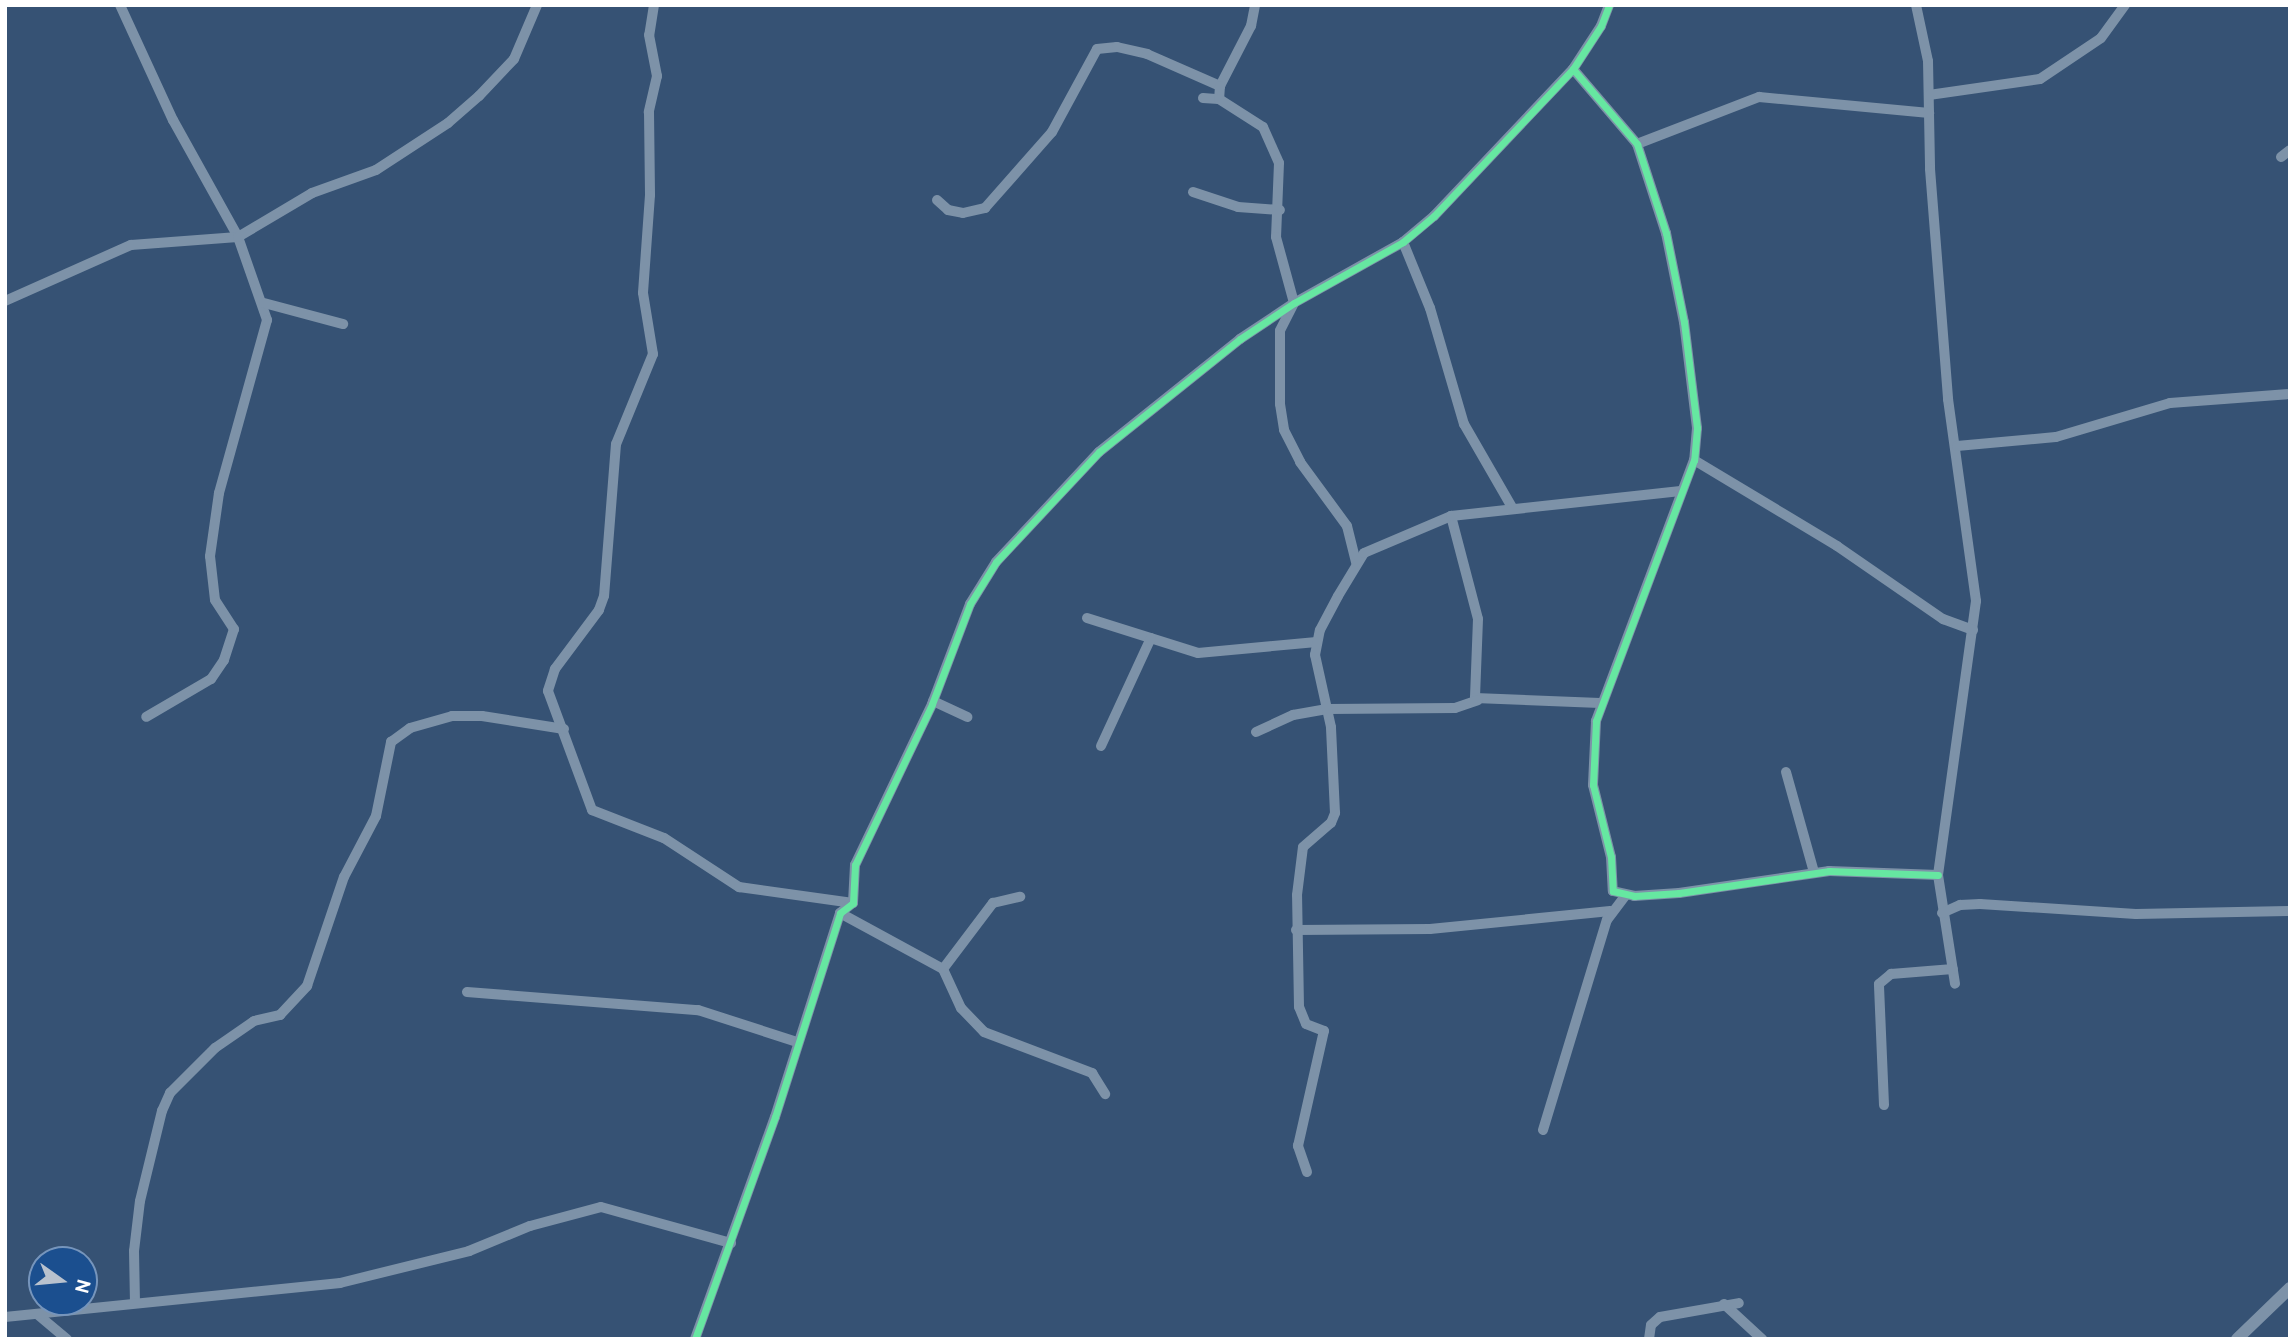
<!DOCTYPE html>
<style>
body{margin:0}
#map{position:relative;width:2295px;height:1344px;overflow:hidden;background:#365274;font-family:Overpass,sans-serif}
div>[style]{position:absolute}
.minor>*{height:10px;margin:-5px;padding:0 5px;transform-origin:5px;border-radius:5px;background:#7d92a8}
.tertiary>*{height:12px;margin:-6px;padding:0 6px;transform-origin:6px;border-radius:6px;background:#7d92a8}
.cycleway>*{height:7px;margin:-3.5px;padding:0 3.5px;transform-origin:3.5px;border-radius:3.5px;background:#66e7a1}
span{translate:-50% -50%;white-space:nowrap;text-align:center;line-height:1.15;-webkit-text-stroke:7px #1b4f8f;paint-order:stroke}
.frame{position:absolute;inset:0;border:7px solid #fff;pointer-events:none}
.north{position:absolute;left:28px;top:1246px;width:70px;height:70px;box-sizing:border-box;background:#1b4f8f;border:2px solid #7695bc;border-radius:50%;rotate:105deg;font-size:19px;font-weight:700;line-height:28px;text-align:center;color:#fff}
.north::after{content:'';display:block;margin:auto;width:24px;height:32px;background:#b9c2ce;clip-path:polygon(50% 0,100% 100%,50% 72%,0 100%)}
</style>
<div id="map">
<div class="minor">
<i style="left:120px;top:5px;width:127px;rotate:65.3deg"></i>
<i style="left:173px;top:120px;width:134px;rotate:60.9deg"></i>
<i style="left:238px;top:237px;width:88px;rotate:70.7deg"></i>
<i style="left:267px;top:320px;width:180px;rotate:105.5deg"></i>
<i style="left:219px;top:493px;width:64px;rotate:98.1deg"></i>
<i style="left:210px;top:556px;width:44px;rotate:83.5deg"></i>
<i style="left:215px;top:600px;width:35px;rotate:57deg"></i>
<i style="left:234px;top:629px;width:33px;rotate:108deg"></i>
<i style="left:224px;top:660px;width:23px;rotate:124deg"></i>
<i style="left:211px;top:679px;width:75px;rotate:149.7deg"></i>
<i style="left:654px;top:5px;width:30px;rotate:99deg"></i>
<i style="left:649px;top:35px;width:42px;rotate:79deg"></i>
<i style="left:657px;top:76px;width:37px;rotate:103deg"></i>
<i style="left:649px;top:112px;width:83px;rotate:89.3deg"></i>
<i style="left:650px;top:195px;width:98px;rotate:94.1deg"></i>
<i style="left:643px;top:293px;width:62px;rotate:80.7deg"></i>
<i style="left:653px;top:354px;width:97px;rotate:112.3deg"></i>
<i style="left:616px;top:444px;width:152px;rotate:94.5deg"></i>
<i style="left:604px;top:596px;width:15px;rotate:110deg"></i>
<i style="left:599px;top:610px;width:74px;rotate:126.7deg"></i>
<i style="left:555px;top:669px;width:23px;rotate:108deg"></i>
<i style="left:548px;top:691px;width:127px;rotate:69.7deg"></i>
<i style="left:592px;top:810px;width:77px;rotate:21.3deg"></i>
<i style="left:664px;top:838px;width:90px;rotate:33.2deg"></i>
<i style="left:739px;top:887px;width:115px;rotate:8deg"></i>
<i style="left:1916px;top:5px;width:57px;rotate:77.9deg"></i>
<i style="left:1928px;top:61px;width:108px;rotate:88.9deg"></i>
<i style="left:1930px;top:169px;width:231px;rotate:85.5deg"></i>
<i style="left:1948px;top:399px;width:204px;rotate:82.1deg"></i>
<i style="left:1976px;top:601px;width:277px;rotate:97.9deg"></i>
<i style="left:1938px;top:875px;width:110px;rotate:81.1deg"></i>
<i style="left:1573px;top:69px;width:99px;rotate:49.5deg"></i>
<i style="left:1637px;top:144px;width:94px;rotate:72deg"></i>
<i style="left:1666px;top:233px;width:91px;rotate:78.6deg"></i>
<i style="left:1684px;top:322px;width:107px;rotate:83deg"></i>
<i style="left:1697px;top:428px;width:32px;rotate:95deg"></i>
<i style="left:1694px;top:460px;width:279px;rotate:110.6deg"></i>
<i style="left:1596px;top:721px;width:64px;rotate:92.7deg"></i>
<i style="left:1593px;top:785px;width:74px;rotate:76deg"></i>
<i style="left:1611px;top:857px;width:34px;rotate:87deg"></i>
<i style="left:1613px;top:891px;width:22px;rotate:13deg"></i>
<i style="left:1634px;top:896px;width:45px;rotate:-3.8deg"></i>
<i style="left:1679px;top:893px;width:152px;rotate:-8.3deg"></i>
<i style="left:1829px;top:871px;width:109px;rotate:2.1deg"></i>
<i style="left:1220px;top:86px;width:68px;rotate:-62.7deg"></i>
<i style="left:1251px;top:26px;width:21px;rotate:-79deg"></i>
<i style="left:1929px;top:95px;width:112px;rotate:-8.2deg"></i>
<i style="left:2040px;top:79px;width:73px;rotate:-33.9deg"></i>
<i style="left:2101px;top:38px;width:41px;rotate:-54deg"></i>
<i style="left:1203px;top:98px;width:16px;rotate:4deg"></i>
<i style="left:1637px;top:144px;width:131px;rotate:-21.1deg"></i>
<i style="left:1759px;top:97px;width:171px;rotate:5.4deg"></i>
<i style="left:2281px;top:157px;width:11px;rotate:-38deg"></i>
<i style="left:1193px;top:192px;width:47px;rotate:18.4deg"></i>
<i style="left:1238px;top:207px;width:42px;rotate:4.1deg"></i>
<i style="left:937px;top:200px;width:15px;rotate:42deg"></i>
<i style="left:948px;top:210px;width:15px;rotate:11deg"></i>
<i style="left:963px;top:213px;width:23px;rotate:-13deg"></i>
<i style="left:985px;top:208px;width:101px;rotate:-48.6deg"></i>
<i style="left:1052px;top:132px;width:94px;rotate:-61.5deg"></i>
<i style="left:1097px;top:49px;width:20px;rotate:-6deg"></i>
<i style="left:1117px;top:47px;width:31px;rotate:13deg"></i>
<i style="left:1147px;top:54px;width:80px;rotate:23.7deg"></i>
<i style="left:1220px;top:86px;width:13px;rotate:94deg"></i>
<i style="left:1219px;top:99px;width:52px;rotate:32.5deg"></i>
<i style="left:1263px;top:127px;width:39px;rotate:66deg"></i>
<i style="left:1279px;top:163px;width:74px;rotate:92.3deg"></i>
<i style="left:1276px;top:237px;width:68px;rotate:74.7deg"></i>
<i style="left:1294px;top:303px;width:31px;rotate:117deg"></i>
<i style="left:1280px;top:331px;width:73px;rotate:90deg"></i>
<i style="left:1280px;top:404px;width:26px;rotate:81deg"></i>
<i style="left:1284px;top:430px;width:36px;rotate:63deg"></i>
<i style="left:1300px;top:462px;width:79px;rotate:53.7deg"></i>
<i style="left:1347px;top:526px;width:38px;rotate:76deg"></i>
<i style="left:1403px;top:242px;width:71px;rotate:67.8deg"></i>
<i style="left:1430px;top:308px;width:121px;rotate:73.7deg"></i>
<i style="left:1464px;top:424px;width:96px;rotate:60deg"></i>
<i style="left:5px;top:301px;width:138px;rotate:-24deg"></i>
<i style="left:131px;top:245px;width:107px;rotate:-4.3deg"></i>
<i style="left:238px;top:237px;width:86px;rotate:-30.7deg"></i>
<i style="left:312px;top:193px;width:68px;rotate:-19.8deg"></i>
<i style="left:376px;top:170px;width:86px;rotate:-33.1deg"></i>
<i style="left:448px;top:123px;width:41px;rotate:-41.1deg"></i>
<i style="left:479px;top:96px;width:51px;rotate:-46.6deg"></i>
<i style="left:514px;top:59px;width:59px;rotate:-66.9deg"></i>
<i style="left:264px;top:303px;width:82px;rotate:14.9deg"></i>
<i style="left:1957px;top:446px;width:99px;rotate:-5.2deg"></i>
<i style="left:2056px;top:437px;width:119px;rotate:-16.6deg"></i>
<i style="left:2170px;top:403px;width:120px;rotate:-4.3deg"></i>
<i style="left:1694px;top:460px;width:167px;rotate:31deg"></i>
<i style="left:1837px;top:546px;width:129px;rotate:34.6deg"></i>
<i style="left:1943px;top:619px;width:32px;rotate:20deg"></i>
<i style="left:1451px;top:516px;width:106px;rotate:75.3deg"></i>
<i style="left:1478px;top:619px;width:79px;rotate:92.2deg"></i>
<i style="left:1475px;top:698px;width:125px;rotate:2.3deg"></i>
<i style="left:1087px;top:618px;width:116px;rotate:17.5deg"></i>
<i style="left:1198px;top:653px;width:119px;rotate:-5.3deg"></i>
<i style="left:933px;top:701px;width:38px;rotate:25deg"></i>
<i style="left:1256px;top:732px;width:41px;rotate:-24.7deg"></i>
<i style="left:1293px;top:715px;width:36px;rotate:-10deg"></i>
<i style="left:1328px;top:709px;width:127px;rotate:-0.5deg"></i>
<i style="left:1455px;top:708px;width:24px;rotate:-19deg"></i>
<i style="left:1101px;top:746px;width:119px;rotate:-65.2deg"></i>
<i style="left:1786px;top:772px;width:104px;rotate:74.4deg"></i>
<i style="left:840px;top:913px;width:117px;rotate:28.5deg"></i>
<i style="left:943px;top:969px;width:43px;rotate:65.2deg"></i>
<i style="left:961px;top:1008px;width:33px;rotate:46deg"></i>
<i style="left:984px;top:1032px;width:116px;rotate:20.8deg"></i>
<i style="left:1092px;top:1073px;width:25px;rotate:58deg"></i>
<i style="left:1942px;top:913px;width:20px;rotate:-24deg"></i>
<i style="left:1960px;top:905px;width:20px;rotate:-3deg"></i>
<i style="left:1980px;top:904px;width:156px;rotate:3.7deg"></i>
<i style="left:2136px;top:914px;width:154px;rotate:-1.1deg"></i>
<i style="left:1296px;top:930px;width:134px;rotate:-0.4deg"></i>
<i style="left:1430px;top:929px;width:181px;rotate:-5.7deg"></i>
<i style="left:943px;top:969px;width:83px;rotate:-52.9deg"></i>
<i style="left:993px;top:903px;width:28px;rotate:-13deg"></i>
<i style="left:467px;top:992px;width:232px;rotate:4.5deg"></i>
<i style="left:698px;top:1010px;width:104px;rotate:17.9deg"></i>
<i style="left:1884px;top:1105px;width:121px;rotate:-92.4deg"></i>
<i style="left:1879px;top:984px;width:16px;rotate:-40deg"></i>
<i style="left:1891px;top:974px;width:62px;rotate:-4.6deg"></i>
<i style="left:1543px;top:1130px;width:220px;rotate:-73.1deg"></i>
<i style="left:1607px;top:920px;width:30px;rotate:-53deg"></i>
<i style="left:1307px;top:1172px;width:28px;rotate:-109deg"></i>
<i style="left:1298px;top:1146px;width:118px;rotate:-77.3deg"></i>
<i style="left:1324px;top:1031px;width:19px;rotate:-159deg"></i>
<i style="left:1306px;top:1024px;width:18px;rotate:-112deg"></i>
<i style="left:1299px;top:1007px;width:112px;rotate:-91deg"></i>
<i style="left:1297px;top:895px;width:48px;rotate:-82.9deg"></i>
<i style="left:1303px;top:847px;width:37px;rotate:-41deg"></i>
<i style="left:1331px;top:823px;width:11px;rotate:-68deg"></i>
<i style="left:1335px;top:813px;width:86px;rotate:-92.7deg"></i>
<i style="left:1331px;top:727px;width:74px;rotate:-102.5deg"></i>
<i style="left:1315px;top:655px;width:25px;rotate:-79deg"></i>
<i style="left:1320px;top:630px;width:38px;rotate:-62deg"></i>
<i style="left:1338px;top:596px;width:50px;rotate:-58.8deg"></i>
<i style="left:1364px;top:553px;width:95px;rotate:-23deg"></i>
<i style="left:1451px;top:516px;width:231px;rotate:-6.2deg"></i>
<i style="left:135px;top:1303px;width:52px;rotate:-91.1deg"></i>
<i style="left:134px;top:1251px;width:50px;rotate:-83.2deg"></i>
<i style="left:140px;top:1201px;width:93px;rotate:-76.3deg"></i>
<i style="left:162px;top:1111px;width:20px;rotate:-66deg"></i>
<i style="left:170px;top:1093px;width:64px;rotate:-45deg"></i>
<i style="left:215px;top:1048px;width:47px;rotate:-34.7deg"></i>
<i style="left:254px;top:1021px;width:27px;rotate:-13deg"></i>
<i style="left:280px;top:1015px;width:40px;rotate:-47deg"></i>
<i style="left:307px;top:986px;width:115px;rotate:-71.3deg"></i>
<i style="left:344px;top:877px;width:69px;rotate:-62.3deg"></i>
<i style="left:376px;top:816px;width:76px;rotate:-78.5deg"></i>
<i style="left:391px;top:742px;width:24px;rotate:-36deg"></i>
<i style="left:410px;top:728px;width:44px;rotate:-15.9deg"></i>
<i style="left:452px;top:716px;width:30px"></i>
<i style="left:482px;top:716px;width:83px;rotate:9deg"></i>
<i style="left:1724px;top:1304px;width:52px;rotate:42.6deg"></i>
<i style="left:37px;top:1314px;width:39px;rotate:40deg"></i>
<i style="left:5px;top:1317px;width:337px;rotate:-5.8deg"></i>
<i style="left:340px;top:1283px;width:133px;rotate:-13.9deg"></i>
<i style="left:469px;top:1251px;width:66px;rotate:-22.3deg"></i>
<i style="left:530px;top:1226px;width:73px;rotate:-15deg"></i>
<i style="left:601px;top:1207px;width:135px;rotate:15.5deg"></i>
<i style="left:695px;top:1339px;width:236px;rotate:-70.2deg"></i>
<i style="left:775px;top:1117px;width:214px;rotate:-72.3deg"></i>
<i style="left:840px;top:913px;width:16px;rotate:-38deg"></i>
<i style="left:853px;top:903px;width:38px;rotate:-87deg"></i>
<i style="left:855px;top:865px;width:178px;rotate:-64.4deg"></i>
<i style="left:932px;top:704px;width:107px;rotate:-69.2deg"></i>
<i style="left:970px;top:604px;width:49px;rotate:-58.2deg"></i>
<i style="left:996px;top:562px;width:151px;rotate:-46.9deg"></i>
<i style="left:1099px;top:452px;width:181px;rotate:-38.7deg"></i>
<i style="left:1240px;top:339px;width:65px;rotate:-33.7deg"></i>
<i style="left:1294px;top:303px;width:125px;rotate:-29.2deg"></i>
<i style="left:1403px;top:242px;width:40px;rotate:-40deg"></i>
<i style="left:1434px;top:216px;width:202px;rotate:-46.6deg"></i>
<i style="left:1573px;top:69px;width:51px;rotate:-56.9deg"></i>
<i style="left:1601px;top:26px;width:22px;rotate:-69deg"></i>
<i style="left:1649px;top:1339px;width:14px;rotate:-82deg"></i>
<i style="left:1651px;top:1325px;width:12px;rotate:-42deg"></i>
<i style="left:1660px;top:1317px;width:80px;rotate:-10deg"></i>
</div>
<div class="tertiary">
<i style="left:2237px;top:1339px;width:74px;rotate:-43.9deg"></i>
</div>
<div class="cycleway">
<i style="left:1573px;top:69px;width:99px;rotate:49.5deg"></i>
<i style="left:1637px;top:144px;width:94px;rotate:72deg"></i>
<i style="left:1666px;top:233px;width:91px;rotate:78.6deg"></i>
<i style="left:1684px;top:322px;width:107px;rotate:83deg"></i>
<i style="left:1697px;top:428px;width:32px;rotate:95deg"></i>
<i style="left:1694px;top:460px;width:279px;rotate:110.6deg"></i>
<i style="left:1596px;top:721px;width:64px;rotate:92.7deg"></i>
<i style="left:1593px;top:785px;width:74px;rotate:76deg"></i>
<i style="left:1611px;top:857px;width:34px;rotate:87deg"></i>
<i style="left:1613px;top:891px;width:22px;rotate:13deg"></i>
<i style="left:1634px;top:896px;width:45px;rotate:-3.8deg"></i>
<i style="left:1679px;top:893px;width:152px;rotate:-8.3deg"></i>
<i style="left:1829px;top:871px;width:109px;rotate:2.1deg"></i>
<i style="left:695px;top:1339px;width:236px;rotate:-70.2deg"></i>
<i style="left:775px;top:1117px;width:214px;rotate:-72.3deg"></i>
<i style="left:840px;top:913px;width:16px;rotate:-38deg"></i>
<i style="left:853px;top:903px;width:38px;rotate:-87deg"></i>
<i style="left:855px;top:865px;width:178px;rotate:-64.4deg"></i>
<i style="left:932px;top:704px;width:107px;rotate:-69.2deg"></i>
<i style="left:970px;top:604px;width:49px;rotate:-58.2deg"></i>
<i style="left:996px;top:562px;width:151px;rotate:-46.9deg"></i>
<i style="left:1099px;top:452px;width:181px;rotate:-38.7deg"></i>
<i style="left:1240px;top:339px;width:65px;rotate:-33.7deg"></i>
<i style="left:1294px;top:303px;width:125px;rotate:-29.2deg"></i>
<i style="left:1403px;top:242px;width:40px;rotate:-40deg"></i>
<i style="left:1434px;top:216px;width:202px;rotate:-46.6deg"></i>
<i style="left:1573px;top:69px;width:51px;rotate:-56.9deg"></i>
<i style="left:1601px;top:26px;width:22px;rotate:-69deg"></i>
</div>
<div class="frame"></div>
<div class="north">N</div>
</div>
